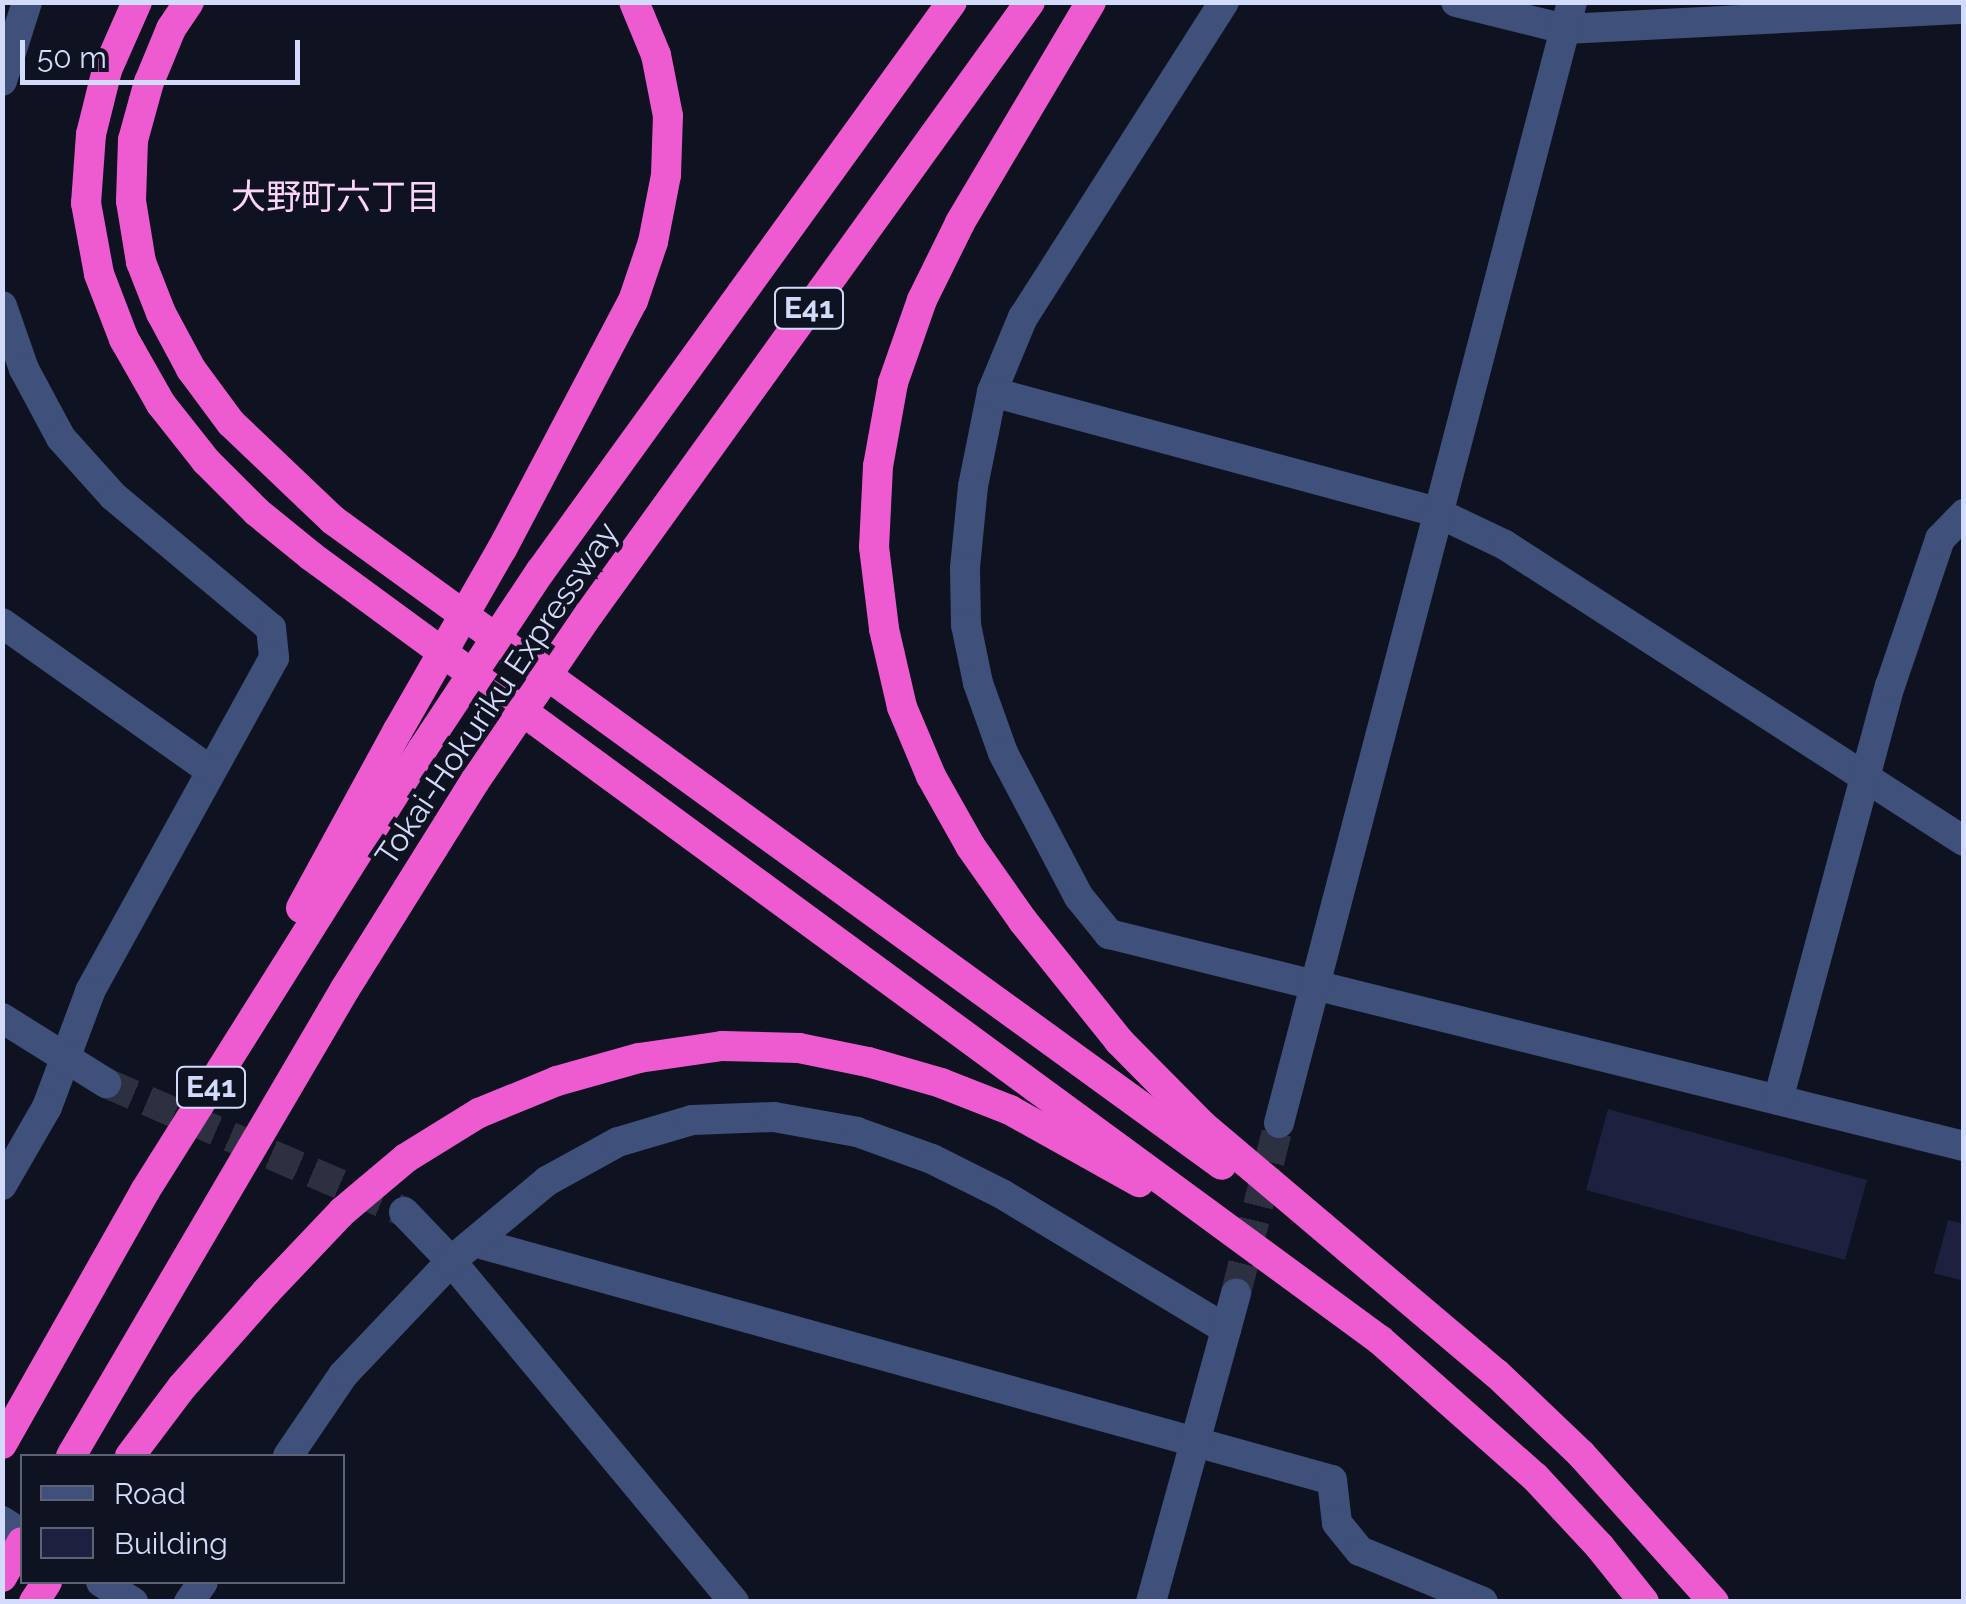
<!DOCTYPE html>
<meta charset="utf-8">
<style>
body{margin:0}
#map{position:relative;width:1966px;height:1604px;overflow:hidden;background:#0f1220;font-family:Raleway,"Noto Sans JP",sans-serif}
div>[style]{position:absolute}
.building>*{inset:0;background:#1d213f}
.minor-tunnel>*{height:30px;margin-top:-15px;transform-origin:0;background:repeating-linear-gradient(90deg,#2c3041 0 30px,transparent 0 45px)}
.minor>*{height:30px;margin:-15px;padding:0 15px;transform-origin:15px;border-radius:15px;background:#3f507a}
.highway>*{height:30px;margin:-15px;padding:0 15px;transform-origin:15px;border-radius:15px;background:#ee5bd0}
.highway-bridge>*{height:30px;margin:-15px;padding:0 15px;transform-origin:15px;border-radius:15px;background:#ee5bd0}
span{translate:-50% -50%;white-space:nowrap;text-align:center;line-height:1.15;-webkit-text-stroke:9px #0f1220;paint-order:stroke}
.shield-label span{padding:2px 8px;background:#0f1220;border:2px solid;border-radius:8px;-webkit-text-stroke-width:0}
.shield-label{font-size:30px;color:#d3dbfa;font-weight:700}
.street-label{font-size:32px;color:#d3dbfa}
.neighbourhood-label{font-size:35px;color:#fbd5f9}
.frame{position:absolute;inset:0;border:5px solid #d3dbfa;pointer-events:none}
.legend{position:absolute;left:20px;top:1454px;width:325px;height:130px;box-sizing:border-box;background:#0f1220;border:2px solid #5d6277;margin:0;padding:12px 18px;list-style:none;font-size:30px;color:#d3dbfa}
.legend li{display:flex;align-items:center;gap:20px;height:50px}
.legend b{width:50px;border:2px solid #5d6277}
.scale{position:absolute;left:20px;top:40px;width:280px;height:45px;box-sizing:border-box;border:5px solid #d3dbfa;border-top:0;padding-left:12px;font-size:30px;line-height:35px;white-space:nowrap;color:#d3dbfa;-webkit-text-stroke:8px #0f1220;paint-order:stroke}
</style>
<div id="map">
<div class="building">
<i style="clip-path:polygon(1608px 1109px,1867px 1180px,1845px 1260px,1586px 1190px)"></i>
<i style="clip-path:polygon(1948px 1220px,1964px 1224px,1964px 1281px,1934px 1273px)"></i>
</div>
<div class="minor-tunnel">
<i style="left:106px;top:1083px;width:325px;rotate:23.4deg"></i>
<i style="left:1236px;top:1293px;width:175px;rotate:-75.8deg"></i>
</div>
<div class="minor">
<i style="left:1224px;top:2px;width:374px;rotate:122.5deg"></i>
<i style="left:1023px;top:317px;width:81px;rotate:112.5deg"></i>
<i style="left:992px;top:392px;width:96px;rotate:101.4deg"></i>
<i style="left:973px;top:486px;width:82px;rotate:95.6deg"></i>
<i style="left:965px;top:568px;width:57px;rotate:89deg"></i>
<i style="left:966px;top:625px;width:59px;rotate:78.3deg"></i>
<i style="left:978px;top:683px;width:74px;rotate:70.3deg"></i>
<i style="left:1003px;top:753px;width:163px;rotate:62.2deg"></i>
<i style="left:1079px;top:897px;width:48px;rotate:51deg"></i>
<i style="left:1109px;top:934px;width:881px;rotate:13.93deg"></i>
<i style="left:1456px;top:2px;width:112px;rotate:13.9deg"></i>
<i style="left:1565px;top:29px;width:400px;rotate:-2.9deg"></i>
<i style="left:2px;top:81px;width:83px;rotate:-72.4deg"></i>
<i style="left:2px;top:306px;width:67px;rotate:70.8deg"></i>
<i style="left:24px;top:369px;width:78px;rotate:61.8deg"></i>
<i style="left:61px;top:438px;width:78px;rotate:48.1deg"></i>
<i style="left:113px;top:496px;width:206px;rotate:39.9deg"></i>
<i style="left:271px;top:628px;width:30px;rotate:84deg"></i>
<i style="left:274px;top:658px;width:381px;rotate:118.9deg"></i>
<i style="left:90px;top:992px;width:123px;rotate:110.5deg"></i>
<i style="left:47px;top:1107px;width:90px;rotate:120deg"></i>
<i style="left:992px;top:392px;width:460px;rotate:15.1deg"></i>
<i style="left:1436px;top:512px;width:76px;rotate:25.6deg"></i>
<i style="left:1505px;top:545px;width:546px;rotate:32.82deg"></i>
<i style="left:2px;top:623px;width:255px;rotate:35.3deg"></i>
<i style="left:2px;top:1018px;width:123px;rotate:32deg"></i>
<i style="left:1778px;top:1100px;width:429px;rotate:-74.9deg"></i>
<i style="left:1890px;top:686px;width:155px;rotate:-71.2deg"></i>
<i style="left:1940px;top:539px;width:35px;rotate:-46deg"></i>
<i style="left:1279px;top:1123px;width:1159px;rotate:-75.35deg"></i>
<i style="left:404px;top:1212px;width:68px;rotate:46.2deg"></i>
<i style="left:451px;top:1261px;width:443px;rotate:50.3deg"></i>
<i style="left:474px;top:1242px;width:890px;rotate:15.5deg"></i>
<i style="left:1332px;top:1480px;width:43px;rotate:83.4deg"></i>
<i style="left:1337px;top:1523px;width:36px;rotate:51deg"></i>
<i style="left:1360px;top:1551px;width:133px;rotate:22.5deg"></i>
<i style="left:288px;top:1456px;width:98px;rotate:-55.8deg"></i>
<i style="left:343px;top:1375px;width:157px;rotate:-46.5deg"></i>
<i style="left:451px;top:1261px;width:125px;rotate:-39.8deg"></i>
<i style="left:547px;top:1181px;width:81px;rotate:-28.8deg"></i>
<i style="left:618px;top:1142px;width:77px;rotate:-16.6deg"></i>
<i style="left:692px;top:1120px;width:82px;rotate:-2.1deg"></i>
<i style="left:774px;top:1117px;width:84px;rotate:10.2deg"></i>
<i style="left:857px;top:1132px;width:80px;rotate:19.8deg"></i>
<i style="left:932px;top:1159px;width:78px;rotate:26.6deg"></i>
<i style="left:1002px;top:1194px;width:262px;rotate:31.1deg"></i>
<i style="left:2px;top:1521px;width:24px;rotate:33deg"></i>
<i style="left:101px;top:1582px;width:38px;rotate:32deg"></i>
<i style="left:189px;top:1602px;width:24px;rotate:-55deg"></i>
<i style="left:1151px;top:1602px;width:320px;rotate:-74.6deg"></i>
</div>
<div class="highway">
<i style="left:137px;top:2px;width:74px;rotate:113.8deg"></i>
<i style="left:107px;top:70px;width:66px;rotate:104deg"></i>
<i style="left:91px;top:134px;width:69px;rotate:94.1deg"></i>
<i style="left:86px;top:203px;width:72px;rotate:79.6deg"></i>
<i style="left:99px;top:274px;width:70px;rotate:69deg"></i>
<i style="left:124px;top:339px;width:75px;rotate:60.4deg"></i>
<i style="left:161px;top:404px;width:73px;rotate:51.7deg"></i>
<i style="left:206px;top:461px;width:72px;rotate:45deg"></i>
<i style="left:257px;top:512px;width:70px;rotate:39.2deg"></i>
<i style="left:311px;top:556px;width:1326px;rotate:36.26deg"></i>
<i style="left:1380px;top:1340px;width:207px;rotate:41.5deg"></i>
<i style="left:1535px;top:1477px;width:96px;rotate:47.1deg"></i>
<i style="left:1600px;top:1547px;width:70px;rotate:51.3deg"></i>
<i style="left:189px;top:2px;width:32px;rotate:124deg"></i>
<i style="left:171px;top:29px;width:57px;rotate:112.5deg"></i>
<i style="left:149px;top:82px;width:60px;rotate:105.4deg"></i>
<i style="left:133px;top:140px;width:61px;rotate:91.9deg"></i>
<i style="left:131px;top:201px;width:62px;rotate:80.7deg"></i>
<i style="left:141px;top:262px;width:55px;rotate:68.6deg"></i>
<i style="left:161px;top:313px;width:64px;rotate:61.8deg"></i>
<i style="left:191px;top:369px;width:67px;rotate:53.5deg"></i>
<i style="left:231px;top:423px;width:141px;rotate:43.6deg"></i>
<i style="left:333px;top:520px;width:1098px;rotate:35.96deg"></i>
<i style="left:1091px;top:2px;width:257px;rotate:120.7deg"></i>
<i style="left:960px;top:223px;width:86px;rotate:116.3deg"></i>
<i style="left:922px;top:300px;width:88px;rotate:109.3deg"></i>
<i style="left:893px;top:383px;width:84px;rotate:100.2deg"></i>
<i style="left:878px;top:466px;width:81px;rotate:92.8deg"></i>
<i style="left:874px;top:547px;width:83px;rotate:83deg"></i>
<i style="left:884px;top:629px;width:80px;rotate:77deg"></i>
<i style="left:902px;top:707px;width:75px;rotate:67.2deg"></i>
<i style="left:931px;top:776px;width:81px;rotate:60.6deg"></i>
<i style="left:971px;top:847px;width:90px;rotate:54.9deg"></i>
<i style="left:1023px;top:921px;width:154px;rotate:51.3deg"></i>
<i style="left:1119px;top:1041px;width:118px;rotate:45.3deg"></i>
<i style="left:1202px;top:1125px;width:386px;rotate:40.2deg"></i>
<i style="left:1497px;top:1374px;width:116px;rotate:43.6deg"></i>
<i style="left:1581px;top:1454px;width:199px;rotate:48.1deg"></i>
<i style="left:502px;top:549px;width:280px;rotate:-62.2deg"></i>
<i style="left:633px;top:301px;width:62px;rotate:-71.3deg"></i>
<i style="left:653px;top:242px;width:68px;rotate:-79deg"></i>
<i style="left:666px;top:175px;width:59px;rotate:-88.1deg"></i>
<i style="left:668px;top:116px;width:62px;rotate:-101.1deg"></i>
<i style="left:656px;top:55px;width:57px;rotate:-112.5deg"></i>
<i style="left:540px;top:572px;width:703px;rotate:-54.14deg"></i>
<i style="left:589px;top:614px;width:754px;rotate:-54.22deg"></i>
<i style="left:301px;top:908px;width:200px;rotate:-61.4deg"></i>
<i style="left:2px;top:1444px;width:291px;rotate:-60.5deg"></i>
<i style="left:145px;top:1191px;width:521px;rotate:-57.87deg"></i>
<i style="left:71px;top:1456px;width:541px;rotate:-59.6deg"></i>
<i style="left:345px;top:989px;width:245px;rotate:-58deg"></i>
<i style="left:130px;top:1456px;width:86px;rotate:-53deg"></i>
<i style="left:182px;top:1387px;width:127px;rotate:-48.5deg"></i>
<i style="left:266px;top:1292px;width:112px;rotate:-46.5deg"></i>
<i style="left:343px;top:1211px;width:82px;rotate:-40.1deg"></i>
<i style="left:406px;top:1158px;width:86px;rotate:-31.7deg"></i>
<i style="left:479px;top:1113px;width:84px;rotate:-22.3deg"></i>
<i style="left:557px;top:1081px;width:85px;rotate:-15.7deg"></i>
<i style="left:639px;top:1058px;width:84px;rotate:-8.2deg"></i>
<i style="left:722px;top:1046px;width:77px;rotate:1.5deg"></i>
<i style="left:799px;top:1048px;width:70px;rotate:11.5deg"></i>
<i style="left:868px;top:1062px;width:76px;rotate:16deg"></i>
<i style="left:941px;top:1083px;width:74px;rotate:21.4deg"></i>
<i style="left:1010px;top:1110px;width:148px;rotate:29.2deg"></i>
<i style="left:2px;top:1577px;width:40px;rotate:-60.3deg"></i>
<i style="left:34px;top:1602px;width:24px;rotate:-57deg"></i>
</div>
<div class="highway-bridge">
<i style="left:397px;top:732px;width:211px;rotate:-60.2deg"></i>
<i style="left:422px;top:750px;width:214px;rotate:-56.5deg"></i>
<i style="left:475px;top:781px;width:202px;rotate:-55.7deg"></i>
</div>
<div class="shield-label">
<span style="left:809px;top:308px">E41</span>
<span style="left:211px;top:1087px">E41</span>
</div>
<div class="street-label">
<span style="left:497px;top:694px;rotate:-56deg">Tokai-Hokuriku Expressway</span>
</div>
<div class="neighbourhood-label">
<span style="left:336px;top:197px">大野町六丁目</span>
</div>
<div class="frame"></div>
<ul class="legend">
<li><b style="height:12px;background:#3f507a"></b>Road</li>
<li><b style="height:28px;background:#1d213f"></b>Building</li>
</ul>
<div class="scale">50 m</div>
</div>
